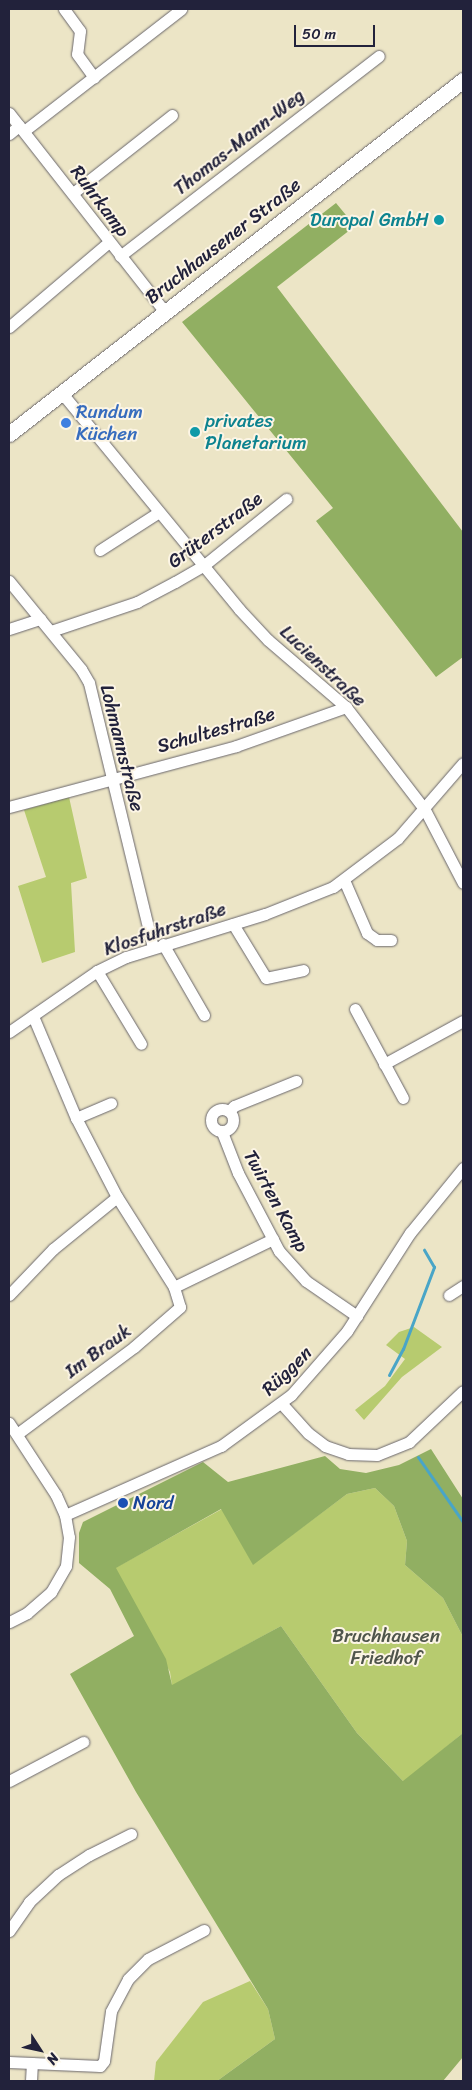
<!DOCTYPE html>
<meta charset="utf-8">
<style>
body{margin:0}
#map{position:relative;width:472px;height:2090px;overflow:hidden;background:#ece5c6;font-family:Sriracha,sans-serif}
div>[style]{position:absolute}
.green>*{inset:0;background:#b7cb6f}
.forest>*{inset:0;background:#91af62}
.stream>*{height:3px;margin:-1.5px;padding:0 1.5px;transform-origin:1.5px;border-radius:1.5px;background:#49a5c7}
.roads{filter:drop-shadow(0 0 1px #69666c) drop-shadow(0 0 1px #69666c)}
.street>*{height:11px;margin:-5.5px;padding:0 5.5px;transform-origin:5.5px;border-radius:5.5px;background:#fff}
.street>.ring{margin:-5.5px;padding:0;box-sizing:content-box;background:none;border:11px solid #fff;border-radius:50%}
.secondary>*{height:15px;margin:-7.5px;padding:0 7.5px;transform-origin:7.5px;border-radius:7.5px;background:#fff}
.dots>*{width:14px;height:14px;translate:-50% -50%;box-sizing:border-box;border:2px solid #fcf5e5;border-radius:50%}
span{translate:-50% -50%;white-space:nowrap;text-align:center;line-height:1.15;-webkit-text-stroke:4px #fcf5e5;paint-order:stroke}
.street-label{font-size:19px;color:#22223b}
.culture-label{font-size:19px;color:#0d838f}
.right{translate:-100% -50%;text-align:right}
.left{translate:0 -50%;text-align:left}
.shop-label{font-size:19px;color:#366cbe}
.transit-label{font-size:19px;color:#164399}
.park-label{font-size:19px;color:#4f554b}
.frame{position:absolute;inset:0;border:10px solid #22223b;pointer-events:none}
.north{position:absolute;left:15px;top:2025px;width:50px;height:50px;-webkit-text-stroke:4px #fcf5e5;paint-order:stroke;rotate:125deg;font-size:14px;font-weight:700;line-height:20px;text-align:center;color:#22223b}
.north::after{content:'';display:block;margin:auto;width:18px;height:22px;background:#22223b;clip-path:polygon(50% 0,100% 100%,50% 72%,0 100%)}
.scale{position:absolute;left:294px;top:25px;width:81px;height:22px;box-sizing:border-box;border:2px solid #22223b;border-top:0;padding-left:6px;font-size:15px;line-height:18px;white-space:nowrap;color:#22223b;-webkit-text-stroke:4px #fcf5e5;paint-order:stroke}
</style>
<div id="map">
<div class="green">
<i style="clip-path:polygon(69px 797px,87px 878px,71px 883px,75px 952px,42px 963px,18px 886px,46px 877px,24px 810px)"></i>
<i style="clip-path:polygon(414px 1327px,442px 1347px,402px 1377px,364px 1420px,355px 1410px,385px 1386px,405px 1359px,386px 1345px,399px 1332px)"></i>
<i style="clip-path:polygon(375px 1488px,394px 1506px,407px 1541px,405px 1565px,443px 1598px,463px 1637px,463px 1733px,404px 1782px,357px 1733px,281px 1626px,172px 1686px,170px 1672px,115px 1568px,222px 1509px,253px 1564px,347px 1494px)"></i>
<i style="clip-path:polygon(250px 1981px,268px 2009px,275px 2039px,217px 2081px,154px 2081px,156px 2062px,203px 2002px)"></i>
</div>
<div class="forest">
<i style="clip-path:polygon(336px 203px,355px 226px,277px 287px,463px 532px,463px 657px,436px 677px,316px 521px,333px 508px,182px 322px)"></i>
<i style="clip-path:polygon(431px 1449px,463px 1499px,463px 1637px,443px 1598px,405px 1565px,407px 1541px,394px 1506px,375px 1488px,347px 1494px,253px 1565px,221px 1509px,116px 1568px,166px 1659px,172px 1685px,281px 1626px,357px 1733px,403px 1781px,463px 1733px,463px 2057px,443px 2081px,217px 2081px,275px 2039px,268px 2009px,136px 1792px,70px 1674px,134px 1636px,110px 1589px,79px 1563px,79px 1533px,83px 1522px,203px 1462px,228px 1482px,325px 1456px,340px 1469px,366px 1473px,399px 1465px)"></i>
</div>
<div class="stream">
<i style="left:389px;top:1375px;width:30px;rotate:-62deg"></i>
<i style="left:403px;top:1349px;width:88px;rotate:-69.3deg"></i>
<i style="left:434px;top:1267px;width:20px;rotate:-120deg"></i>
<i style="left:418px;top:1457px;width:79px;rotate:55.3deg"></i>
</div>
<div class="roads">
<div class="street">
<i style="left:64px;top:9px;width:27px;rotate:54deg"></i>
<i style="left:80px;top:31px;width:23px;rotate:97deg"></i>
<i style="left:77px;top:54px;width:29px;rotate:54deg"></i>
<i style="left:9px;top:113px;width:251px;rotate:51.9deg"></i>
<i style="left:24px;top:131px;width:199px;rotate:-37.8deg"></i>
<i style="left:9px;top:134px;width:13px;rotate:-39deg"></i>
<i style="left:73px;top:193px;width:126px;rotate:-38.2deg"></i>
<i style="left:120px;top:256px;width:327px;rotate:-37.7deg"></i>
<i style="left:9px;top:327px;width:131px;rotate:-40.4deg"></i>
<i style="left:61px;top:392px;width:281px;rotate:50.6deg"></i>
<i style="left:239px;top:609px;width:42px;rotate:46.9deg"></i>
<i style="left:268px;top:640px;width:103px;rotate:40.7deg"></i>
<i style="left:346px;top:707px;width:130px;rotate:52.5deg"></i>
<i style="left:425px;top:810px;width:82px;rotate:62.5deg"></i>
<i style="left:100px;top:550px;width:70px;rotate:-32.8deg"></i>
<i style="left:9px;top:581px;width:114px;rotate:50.7deg"></i>
<i style="left:81px;top:669px;width:16px;rotate:60deg"></i>
<i style="left:89px;top:683px;width:272px;rotate:76.4deg"></i>
<i style="left:9px;top:629px;width:33px;rotate:-18deg"></i>
<i style="left:51px;top:631px;width:91px;rotate:-18.6deg"></i>
<i style="left:137px;top:602px;width:43px;rotate:-27.8deg"></i>
<i style="left:175px;top:582px;width:32px;rotate:-30deg"></i>
<i style="left:203px;top:566px;width:107px;rotate:-38.9deg"></i>
<i style="left:9px;top:807px;width:235px;rotate:-15deg"></i>
<i style="left:236px;top:746px;width:117px;rotate:-19.5deg"></i>
<i style="left:344px;top:880px;width:58px;rotate:66.5deg"></i>
<i style="left:367px;top:933px;width:12px;rotate:35deg"></i>
<i style="left:377px;top:940px;width:14px"></i>
<i style="left:233px;top:924px;width:63px;rotate:58.6deg"></i>
<i style="left:266px;top:978px;width:38px;rotate:-12deg"></i>
<i style="left:163px;top:944px;width:82px;rotate:60deg"></i>
<i style="left:97px;top:971px;width:85px;rotate:58.9deg"></i>
<i style="left:355px;top:1009px;width:101px;rotate:61.7deg"></i>
<i style="left:9px;top:1032px;width:107px;rotate:-34.7deg"></i>
<i style="left:97px;top:971px;width:32px;rotate:-26deg"></i>
<i style="left:126px;top:957px;width:145px;rotate:-17.2deg"></i>
<i style="left:265px;top:914px;width:73px;rotate:-21.7deg"></i>
<i style="left:333px;top:887px;width:81px;rotate:-37deg"></i>
<i style="left:398px;top:838px;width:99px;rotate:-49.1deg"></i>
<i style="left:384px;top:1064px;width:90px;rotate:-28.6deg"></i>
<i class="ring" style="left:211px;top:1109px;width:11px;height:11px"></i>
<i style="left:229px;top:1111px;width:7px;rotate:-45deg"></i>
<i style="left:234px;top:1106px;width:67px;rotate:-22deg"></i>
<i style="left:76px;top:1118px;width:38px;rotate:-23deg"></i>
<i style="left:222px;top:1132px;width:44px;rotate:68.7deg"></i>
<i style="left:238px;top:1173px;width:88px;rotate:62.3deg"></i>
<i style="left:279px;top:1251px;width:40px;rotate:48deg"></i>
<i style="left:306px;top:1281px;width:62px;rotate:34.5deg"></i>
<i style="left:174px;top:1287px;width:110px;rotate:-25.9deg"></i>
<i style="left:9px;top:1295px;width:64px;rotate:-46.3deg"></i>
<i style="left:53px;top:1249px;width:82px;rotate:-39.1deg"></i>
<i style="left:449px;top:1295px;width:17px;rotate:-33deg"></i>
<i style="left:281px;top:1403px;width:40px;rotate:48deg"></i>
<i style="left:308px;top:1433px;width:21px;rotate:37deg"></i>
<i style="left:325px;top:1446px;width:24px;rotate:19deg"></i>
<i style="left:348px;top:1454px;width:29px;rotate:2deg"></i>
<i style="left:377px;top:1455px;width:35px;rotate:-22deg"></i>
<i style="left:409px;top:1442px;width:74px;rotate:-43.4deg"></i>
<i style="left:9px;top:1423px;width:86px;rotate:56.9deg"></i>
<i style="left:56px;top:1495px;width:22px;rotate:66deg"></i>
<i style="left:65px;top:1515px;width:22px;rotate:80deg"></i>
<i style="left:69px;top:1537px;width:29px;rotate:96deg"></i>
<i style="left:66px;top:1566px;width:30px;rotate:120deg"></i>
<i style="left:51px;top:1592px;width:32px;rotate:139deg"></i>
<i style="left:27px;top:1613px;width:20px;rotate:153deg"></i>
<i style="left:17px;top:1434px;width:146px;rotate:-36.6deg"></i>
<i style="left:134px;top:1347px;width:61px;rotate:-41deg"></i>
<i style="left:180px;top:1307px;width:21px;rotate:-107deg"></i>
<i style="left:174px;top:1287px;width:107px;rotate:-122.3deg"></i>
<i style="left:117px;top:1197px;width:89px;rotate:-117.4deg"></i>
<i style="left:76px;top:1118px;width:111px;rotate:-112.9deg"></i>
<i style="left:65px;top:1515px;width:171px;rotate:-23.9deg"></i>
<i style="left:221px;top:1446px;width:87px;rotate:-36.1deg"></i>
<i style="left:291px;top:1395px;width:85px;rotate:-48.8deg"></i>
<i style="left:347px;top:1331px;width:117px;rotate:-57.3deg"></i>
<i style="left:410px;top:1233px;width:84px;rotate:-50.8deg"></i>
<i style="left:9px;top:1781px;width:84px;rotate:-27.8deg"></i>
<i style="left:9px;top:1931px;width:35px;rotate:-55deg"></i>
<i style="left:29px;top:1902px;width:40px;rotate:-43deg"></i>
<i style="left:58px;top:1875px;width:37px;rotate:-33deg"></i>
<i style="left:89px;top:1855px;width:47px;rotate:-26.6deg"></i>
<i style="left:9px;top:2062px;width:91px;rotate:2.5deg"></i>
<i style="left:100px;top:2066px;width:6px;rotate:-51deg"></i>
<i style="left:104px;top:2061px;width:50px;rotate:-82deg"></i>
<i style="left:111px;top:2011px;width:36px;rotate:-62deg"></i>
<i style="left:128px;top:1979px;width:28px;rotate:-45deg"></i>
<i style="left:148px;top:1959px;width:63px;rotate:-27.4deg"></i>
<i style="left:31px;top:2081px;width:18px;rotate:-87deg"></i>
</div>
<div class="secondary">
<i style="left:9px;top:434px;width:576px;rotate:-37.94deg"></i>
</div>
</div>
<div class="dots">
<i style="left:439px;top:220px;background:#0f9aa8"></i>
<i style="left:66px;top:423px;background:#3f7fe0"></i>
<i style="left:195px;top:432px;background:#0f9aa8"></i>
<i style="left:123px;top:1503px;background:#1a4fb4"></i>
</div>
<div class="street-label">
<span style="left:239px;top:142px;rotate:-38deg">Thomas-Mann-Weg</span>
<span style="left:100px;top:201px;rotate:53deg">Ruhrkamp</span>
<span style="left:223px;top:241px;rotate:-38deg">Bruchhausener Straße</span>
<span style="left:215px;top:530px;rotate:-37deg">Grüterstraße</span>
<span style="left:323px;top:666px;rotate:43deg">Lucienstraße</span>
<span style="left:216px;top:730px;rotate:-16deg">Schultestraße</span>
<span style="left:122px;top:748px;rotate:76deg">Lohmannstraße</span>
<span style="left:165px;top:929px;rotate:-19deg">Klosfuhrstraße</span>
<span style="left:276px;top:1201px;rotate:61deg">Twirten Kamp</span>
<span style="left:98px;top:1351px;rotate:-36deg">Im Brauk</span>
<span style="left:287px;top:1371px;rotate:-44deg">Rüggen</span>
</div>
<div class="culture-label">
<span class="right" style="left:429px;top:220px">Duropal GmbH</span>
<span class="left" style="left:205px;top:432px">privates<br>Planetarium</span>
</div>
<div class="shop-label">
<span class="left" style="left:76px;top:423px">Rundum<br>Küchen</span>
</div>
<div class="transit-label">
<span class="left" style="left:133px;top:1503px">Nord</span>
</div>
<div class="park-label">
<span style="left:386px;top:1647px">Bruchhausen<br>Friedhof</span>
</div>
<div class="frame"></div>
<div class="north">N</div>
<div class="scale">50 m</div>
</div>
